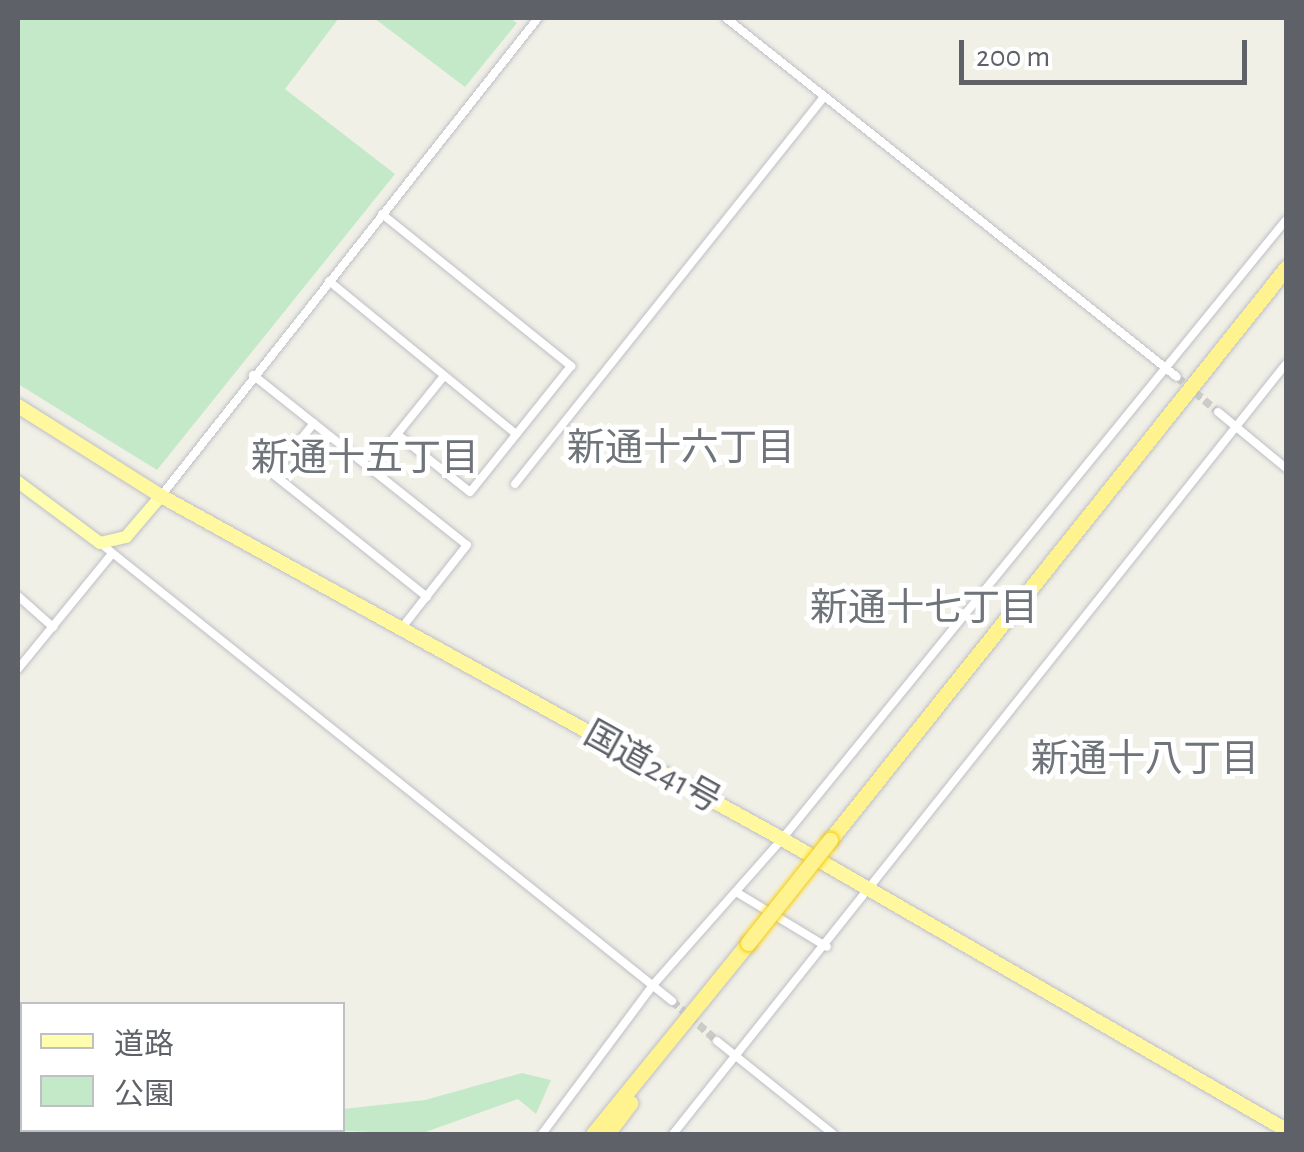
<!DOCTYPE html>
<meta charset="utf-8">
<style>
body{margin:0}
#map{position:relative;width:1304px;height:1152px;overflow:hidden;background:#f1f0e7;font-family:"Alegreya Sans","Noto Sans JP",sans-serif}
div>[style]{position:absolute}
.green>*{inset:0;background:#c3e9c8}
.minor-tunnel>*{height:8px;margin-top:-4px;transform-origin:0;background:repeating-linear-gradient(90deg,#ccccc7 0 8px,transparent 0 12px)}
.roads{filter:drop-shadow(0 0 2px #bebfc6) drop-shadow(0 0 2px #bebfc6)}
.minor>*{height:8px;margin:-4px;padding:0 4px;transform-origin:4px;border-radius:4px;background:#fff}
.primary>*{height:12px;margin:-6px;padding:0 6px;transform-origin:6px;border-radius:6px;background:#fffdae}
.trunk>*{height:14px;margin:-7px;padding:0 7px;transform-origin:7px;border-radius:7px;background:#fff89f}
.motorway>*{height:15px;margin:-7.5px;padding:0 7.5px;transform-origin:7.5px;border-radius:7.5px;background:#fff390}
.bridges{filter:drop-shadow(0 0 2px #f8cd00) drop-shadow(0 0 2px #f8cd00)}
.motorway-bridge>*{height:15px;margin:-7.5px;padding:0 7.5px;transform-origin:7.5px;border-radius:7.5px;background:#fff390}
span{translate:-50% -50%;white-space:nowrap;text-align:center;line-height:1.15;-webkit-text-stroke:10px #fff;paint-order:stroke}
.street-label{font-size:35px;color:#5e6168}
.neighbourhood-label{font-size:38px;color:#6f737a}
.frame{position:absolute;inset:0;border:20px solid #5e6168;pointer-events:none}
.legend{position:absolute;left:20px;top:1002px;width:325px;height:130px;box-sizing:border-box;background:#fff;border:2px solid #bfc0c3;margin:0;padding:12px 18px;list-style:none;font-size:30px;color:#5e6168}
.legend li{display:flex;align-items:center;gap:20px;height:50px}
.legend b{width:50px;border:2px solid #bfc0c3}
.scale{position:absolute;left:959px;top:40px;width:288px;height:45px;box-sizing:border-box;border:5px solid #5e6168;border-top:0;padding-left:12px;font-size:30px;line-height:35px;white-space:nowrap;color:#5e6168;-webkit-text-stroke:8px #fff;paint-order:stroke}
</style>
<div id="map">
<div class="green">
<i style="clip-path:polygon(18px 18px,339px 18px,285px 89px,395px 174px,157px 470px,18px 384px)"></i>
<i style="clip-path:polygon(374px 18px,510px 18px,517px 23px,465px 87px)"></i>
<i style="clip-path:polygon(522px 1073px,551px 1080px,536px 1114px,518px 1099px,420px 1134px,324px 1130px,342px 1130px,343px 1109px,425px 1100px)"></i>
</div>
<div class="minor-tunnel">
<i style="left:1177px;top:377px;width:54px;rotate:40.5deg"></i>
<i style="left:672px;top:1001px;width:60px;rotate:41.6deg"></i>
</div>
<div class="roads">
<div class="minor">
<i style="left:726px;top:18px;width:576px;rotate:38.52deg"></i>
<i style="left:382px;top:214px;width:243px;rotate:38.8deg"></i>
<i style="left:571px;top:366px;width:161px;rotate:128.7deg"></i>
<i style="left:470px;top:492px;width:93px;rotate:-141.5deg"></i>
<i style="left:329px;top:281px;width:242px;rotate:39.3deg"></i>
<i style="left:253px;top:375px;width:273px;rotate:38.5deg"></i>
<i style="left:467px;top:545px;width:107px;rotate:128.2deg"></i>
<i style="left:1218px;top:412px;width:88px;rotate:39.5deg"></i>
<i style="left:314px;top:423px;width:65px;rotate:128.8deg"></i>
<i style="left:273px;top:474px;width:197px;rotate:38.6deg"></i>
<i style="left:369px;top:469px;width:119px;rotate:-51.1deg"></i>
<i style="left:515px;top:484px;width:494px;rotate:-51.4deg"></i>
<i style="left:161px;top:496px;width:609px;rotate:-51.74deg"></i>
<i style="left:100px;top:543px;width:733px;rotate:38.68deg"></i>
<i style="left:18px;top:596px;width:47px;rotate:41.5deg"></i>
<i style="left:18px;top:669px;width:146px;rotate:-50.8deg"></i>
<i style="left:736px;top:892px;width:106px;rotate:31.1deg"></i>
<i style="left:717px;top:1041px;width:149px;rotate:38.7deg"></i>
<i style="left:542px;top:1134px;width:186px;rotate:-53.3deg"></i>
<i style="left:653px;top:985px;width:195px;rotate:-48.5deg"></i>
<i style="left:782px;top:839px;width:798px;rotate:-50.85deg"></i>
<i style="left:673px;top:1134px;width:984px;rotate:-51.48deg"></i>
</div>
<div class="primary">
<i style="left:18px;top:482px;width:102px;rotate:36.6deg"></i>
<i style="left:100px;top:543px;width:27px;rotate:-13deg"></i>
<i style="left:126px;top:537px;width:54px;rotate:-49.5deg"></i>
</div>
<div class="trunk">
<i style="left:18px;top:406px;width:169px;rotate:32.2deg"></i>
<i style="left:161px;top:496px;width:709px;rotate:28.91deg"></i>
<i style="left:782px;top:839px;width:582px;rotate:30deg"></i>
</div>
<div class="motorway">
<i style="left:830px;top:840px;width:732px;rotate:-51.44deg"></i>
<i style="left:593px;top:1134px;width:246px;rotate:-50.9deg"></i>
<i style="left:607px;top:1134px;width:39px;rotate:-53deg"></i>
</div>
</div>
<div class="bridges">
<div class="motorway-bridge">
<i style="left:748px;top:943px;width:132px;rotate:-51.5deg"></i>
</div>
</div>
<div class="street-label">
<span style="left:652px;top:768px;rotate:29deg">国道241号</span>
</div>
<div class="neighbourhood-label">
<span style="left:681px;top:450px">新通十六丁目</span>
<span style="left:365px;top:460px">新通十五丁目</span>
<span style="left:924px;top:610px">新通十七丁目</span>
<span style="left:1145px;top:761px">新通十八丁目</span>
</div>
<div class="frame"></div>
<ul class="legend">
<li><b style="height:12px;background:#fffdae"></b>道路</li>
<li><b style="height:28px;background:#c3e9c8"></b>公園</li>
</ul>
<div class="scale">200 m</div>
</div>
